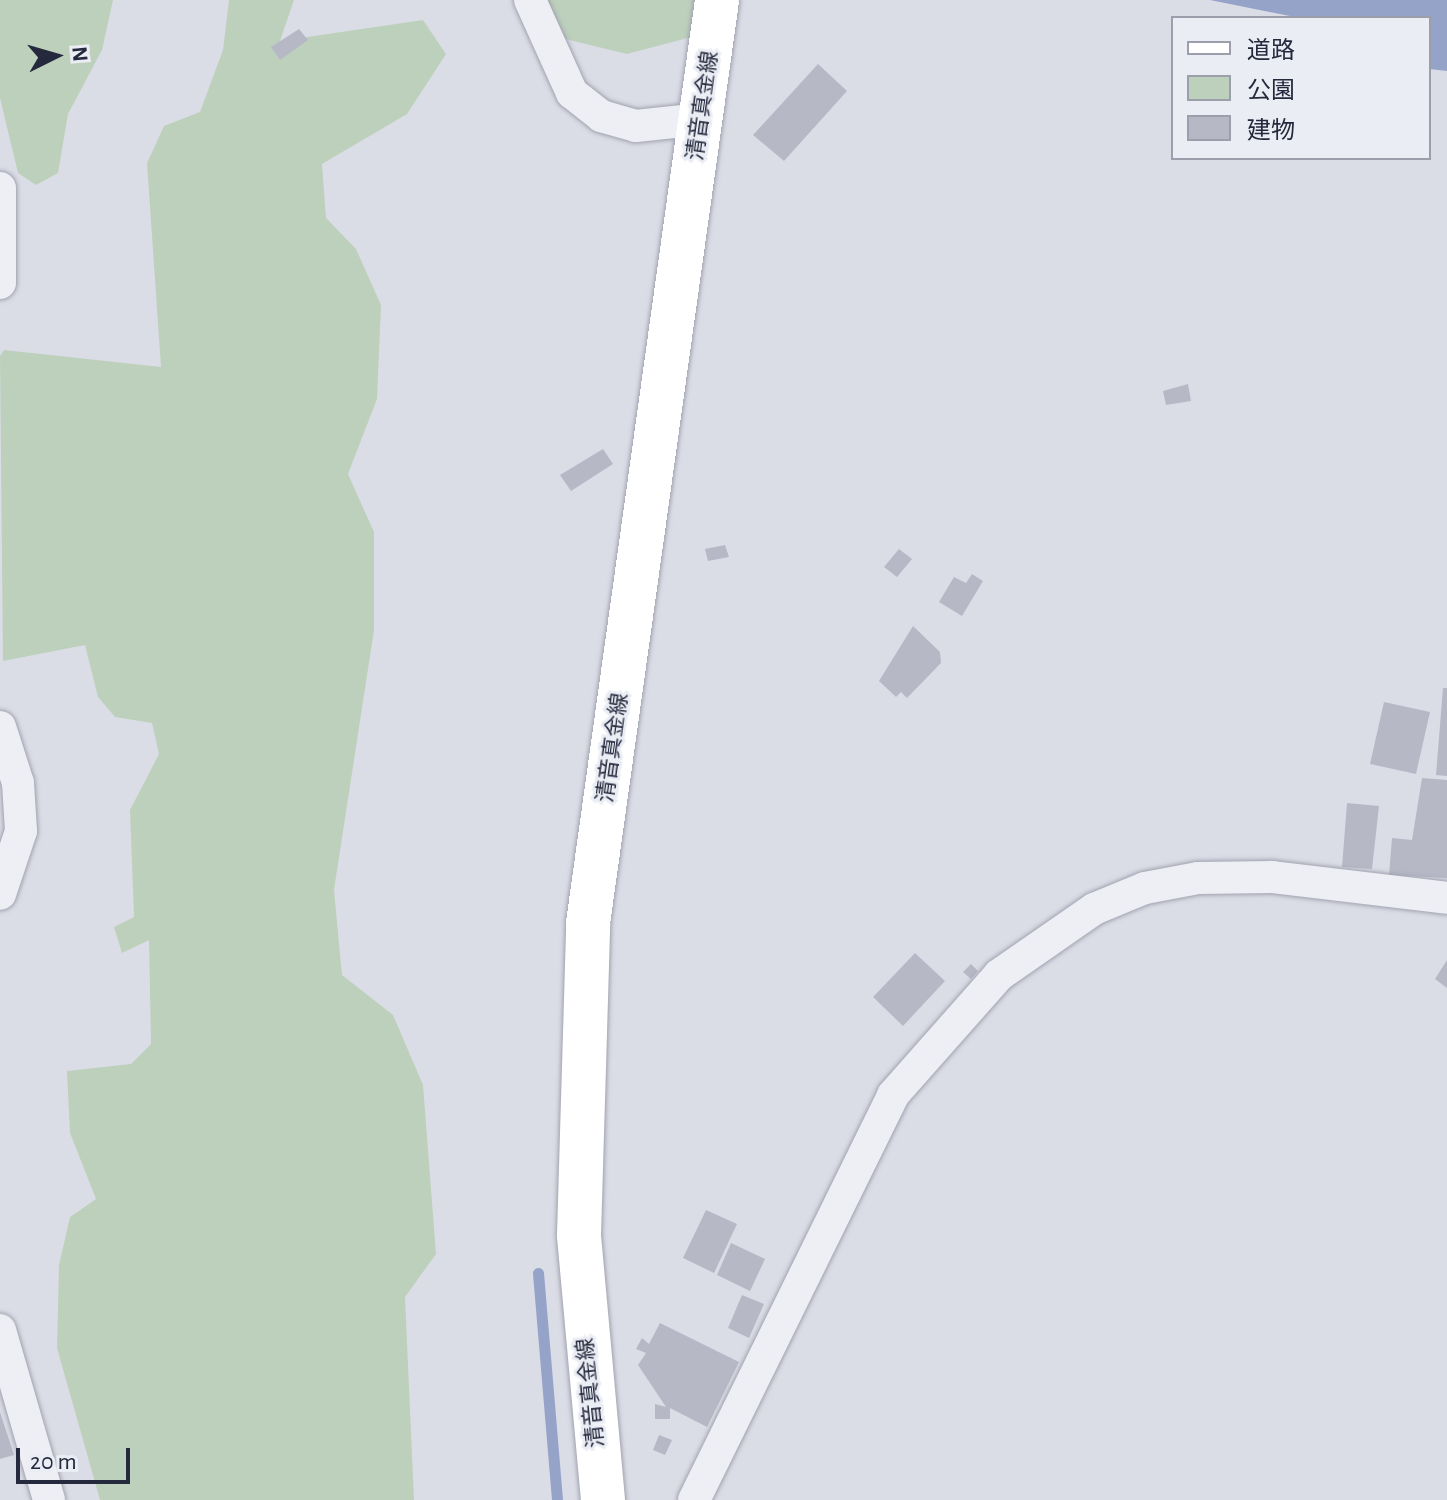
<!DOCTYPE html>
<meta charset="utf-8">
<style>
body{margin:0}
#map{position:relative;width:1447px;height:1500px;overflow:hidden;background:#dbdde6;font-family:"Alegreya Sans","Noto Sans JP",sans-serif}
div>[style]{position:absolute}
.green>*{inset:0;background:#bdd0bc}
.water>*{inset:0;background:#95a3c8}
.stream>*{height:11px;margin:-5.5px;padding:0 5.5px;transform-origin:5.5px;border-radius:5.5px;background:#95a3c8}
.building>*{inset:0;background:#b6b8c6}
.roads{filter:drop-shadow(0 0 2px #a1a3b0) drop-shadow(0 0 2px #a1a3b0)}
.minor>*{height:32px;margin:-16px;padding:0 16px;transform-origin:16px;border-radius:16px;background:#eeeff5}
.secondary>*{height:44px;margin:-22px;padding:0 22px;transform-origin:22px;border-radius:22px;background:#fff}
span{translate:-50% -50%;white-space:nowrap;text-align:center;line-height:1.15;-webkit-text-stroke:6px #ebedf4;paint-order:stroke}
.street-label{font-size:22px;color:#25293d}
.legend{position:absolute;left:1171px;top:16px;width:260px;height:144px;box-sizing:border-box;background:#ebedf4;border:2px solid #9c9fab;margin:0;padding:10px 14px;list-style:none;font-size:24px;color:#25293d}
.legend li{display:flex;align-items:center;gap:16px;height:40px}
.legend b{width:40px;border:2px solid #9c9fab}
.north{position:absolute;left:16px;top:16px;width:80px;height:80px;-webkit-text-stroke:6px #ebedf4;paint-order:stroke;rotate:85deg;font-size:22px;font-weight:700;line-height:32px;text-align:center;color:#25293d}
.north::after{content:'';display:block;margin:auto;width:28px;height:36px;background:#25293d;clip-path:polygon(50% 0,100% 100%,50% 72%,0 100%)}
.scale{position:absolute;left:16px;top:1448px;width:114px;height:36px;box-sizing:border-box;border:4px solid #25293d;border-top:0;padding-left:10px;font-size:24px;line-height:28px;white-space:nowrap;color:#25293d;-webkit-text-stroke:6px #ebedf4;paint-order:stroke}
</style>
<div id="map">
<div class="green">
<i style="clip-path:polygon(0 0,113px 0,102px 50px,68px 114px,58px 173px,36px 185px,18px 173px,0 98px)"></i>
<i style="clip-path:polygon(229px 0,294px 0,280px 41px,423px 20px,446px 54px,407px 114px,322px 164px,326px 218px,356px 249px,381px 305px,377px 399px,348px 474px,374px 532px,374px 630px,334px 890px,342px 975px,393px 1015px,423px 1085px,436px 1254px,405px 1297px,414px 1500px,100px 1500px,57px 1348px,59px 1265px,70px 1217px,96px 1199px,70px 1133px,67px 1071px,131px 1064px,151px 1044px,149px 940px,122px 953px,114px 927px,134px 917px,130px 810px,159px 754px,152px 723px,115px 717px,98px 697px,85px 645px,3px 661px,0 356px,4px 350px,161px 367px,147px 163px,164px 126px,200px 112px,223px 50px)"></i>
<i style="clip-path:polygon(547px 0,698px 0,695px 36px,627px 54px,561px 38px)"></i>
</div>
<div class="water">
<i style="clip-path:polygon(1210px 0,1447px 0,1447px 71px,1429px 69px,1429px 18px,1300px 18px)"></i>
</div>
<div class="stream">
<i style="left:538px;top:1273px;width:228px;rotate:85.2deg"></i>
</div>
<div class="building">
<i style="clip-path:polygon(299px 29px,308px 40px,280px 60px,271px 47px)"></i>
<i style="clip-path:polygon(818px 64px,847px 91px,784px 161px,753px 135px)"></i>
<i style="clip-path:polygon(1188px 384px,1191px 401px,1166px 405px,1163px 391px)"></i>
<i style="clip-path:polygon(603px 449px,613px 464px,571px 491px,560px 475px)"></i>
<i style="clip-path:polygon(725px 545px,729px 557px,708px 561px,705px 549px)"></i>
<i style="clip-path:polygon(899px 549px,912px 559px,897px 577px,884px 567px)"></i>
<i style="clip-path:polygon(972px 574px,983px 581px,962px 616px,939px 602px,954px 577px,966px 583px)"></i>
<i style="clip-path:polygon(913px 626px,940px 652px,941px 663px,907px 698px,901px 692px,896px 697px,879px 681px)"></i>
<i style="clip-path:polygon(1443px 688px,1447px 688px,1447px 776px,1436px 775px)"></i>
<i style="clip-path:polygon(1384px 702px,1430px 712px,1416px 774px,1370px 764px)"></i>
<i style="clip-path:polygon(1422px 778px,1447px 780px,1447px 878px,1389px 875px,1392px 838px,1412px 840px)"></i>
<i style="clip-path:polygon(1347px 803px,1379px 806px,1372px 869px,1342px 867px)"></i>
<i style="clip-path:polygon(915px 953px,945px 981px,903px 1026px,873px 997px)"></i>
<i style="clip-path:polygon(1447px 960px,1447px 988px,1435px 979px)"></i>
<i style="clip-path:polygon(971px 964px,978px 971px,971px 979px,963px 972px)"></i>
<i style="clip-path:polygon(706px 1210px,737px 1224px,714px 1273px,683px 1258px)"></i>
<i style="clip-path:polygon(731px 1243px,765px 1259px,750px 1291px,717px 1275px)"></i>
<i style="clip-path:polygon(742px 1295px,764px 1304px,749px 1338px,728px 1328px)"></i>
<i style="clip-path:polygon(660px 1323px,739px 1362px,707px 1427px,670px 1408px,670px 1419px,655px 1419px,655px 1404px,666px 1407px,638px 1365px,646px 1353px,636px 1349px,642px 1338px,649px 1344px)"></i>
<i style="clip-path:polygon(0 1412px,14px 1455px,0 1459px)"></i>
<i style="clip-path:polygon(659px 1435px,672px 1440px,665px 1455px,653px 1450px)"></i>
</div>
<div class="roads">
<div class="minor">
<i style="left:530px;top:0;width:102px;rotate:65.7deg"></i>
<i style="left:572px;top:93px;width:37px;rotate:38deg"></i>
<i style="left:601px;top:116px;width:36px;rotate:16deg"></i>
<i style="left:636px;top:126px;width:66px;rotate:-6.1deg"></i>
<i style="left:0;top:188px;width:95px;rotate:90deg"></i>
<i style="left:0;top:727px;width:59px;rotate:72.2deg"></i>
<i style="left:18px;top:783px;width:48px;rotate:86.4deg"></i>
<i style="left:21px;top:831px;width:66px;rotate:108.4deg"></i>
<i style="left:0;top:1330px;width:177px;rotate:73.9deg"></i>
<i style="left:694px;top:1500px;width:451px;rotate:-63.8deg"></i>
<i style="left:893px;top:1095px;width:160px;rotate:-48.5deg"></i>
<i style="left:999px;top:975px;width:116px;rotate:-34.8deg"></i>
<i style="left:1094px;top:909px;width:55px;rotate:-22.4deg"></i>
<i style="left:1145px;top:888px;width:54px;rotate:-10.7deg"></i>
<i style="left:1198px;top:878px;width:74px;rotate:-0.8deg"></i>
<i style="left:1272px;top:877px;width:176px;rotate:6.8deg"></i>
</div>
<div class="secondary">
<i style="left:603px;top:1500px;width:266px;rotate:-95.2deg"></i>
<i style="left:579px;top:1235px;width:312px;rotate:-88.3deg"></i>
<i style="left:588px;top:923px;width:932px;rotate:-82.04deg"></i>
</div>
</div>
<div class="street-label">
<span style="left:703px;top:106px;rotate:-82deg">清音真金線</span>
<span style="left:613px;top:748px;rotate:-82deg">清音真金線</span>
<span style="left:591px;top:1393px;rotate:-96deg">清音真金線</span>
</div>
<ul class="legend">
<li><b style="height:10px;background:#fff"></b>道路</li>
<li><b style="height:22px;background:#bdd0bc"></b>公園</li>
<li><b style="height:22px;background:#b6b8c6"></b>建物</li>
</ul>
<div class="north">N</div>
<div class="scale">20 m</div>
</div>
